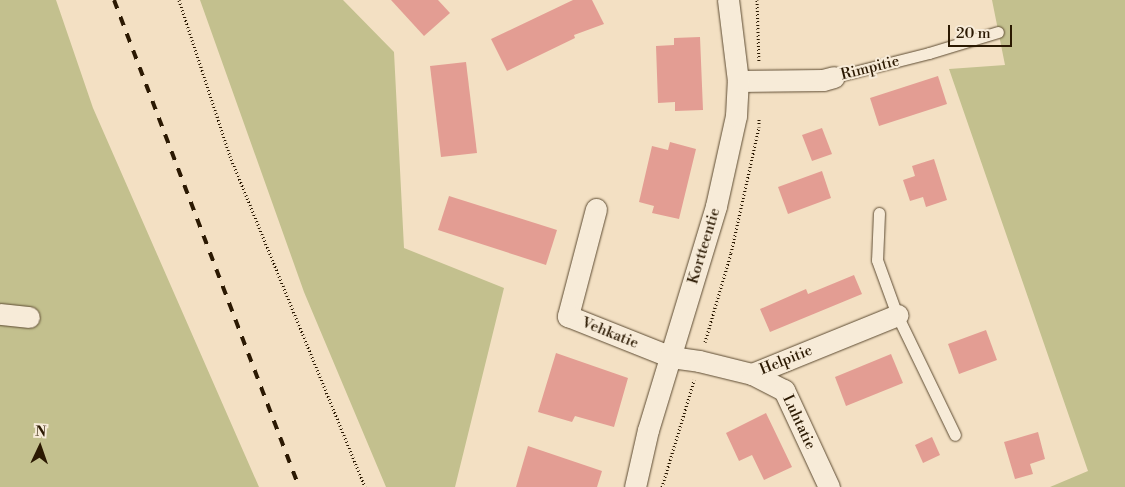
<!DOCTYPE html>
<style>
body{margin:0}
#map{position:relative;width:1125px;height:487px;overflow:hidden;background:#f3e0c3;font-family:"Libre Bodoni",serif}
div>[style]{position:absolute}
.green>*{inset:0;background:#c3c08e}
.building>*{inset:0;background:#e39d93}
.path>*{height:3px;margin-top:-1.5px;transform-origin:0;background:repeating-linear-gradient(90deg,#2b1902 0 1px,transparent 0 3.5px)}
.roads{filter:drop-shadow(0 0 1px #5d4b32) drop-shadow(0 0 1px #5d4b32)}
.service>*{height:11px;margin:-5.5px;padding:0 5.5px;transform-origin:5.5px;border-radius:5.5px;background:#f7ebd8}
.minor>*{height:21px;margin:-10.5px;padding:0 10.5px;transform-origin:10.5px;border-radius:10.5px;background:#f7ebd8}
.rail>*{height:4px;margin-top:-2px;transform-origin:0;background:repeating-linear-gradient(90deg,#2b1902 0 9px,transparent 0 18px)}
span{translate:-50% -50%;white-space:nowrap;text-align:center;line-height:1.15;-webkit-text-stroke:4px #f7ebd8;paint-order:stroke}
.street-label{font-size:15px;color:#2b1902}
.north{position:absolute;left:15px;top:422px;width:50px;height:50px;-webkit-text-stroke:4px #f7ebd8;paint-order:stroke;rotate:3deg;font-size:14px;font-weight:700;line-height:20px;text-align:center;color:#2b1902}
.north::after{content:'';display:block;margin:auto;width:18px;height:22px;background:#2b1902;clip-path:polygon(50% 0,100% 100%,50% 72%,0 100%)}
.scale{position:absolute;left:948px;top:25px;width:64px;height:22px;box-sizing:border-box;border:2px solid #2b1902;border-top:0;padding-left:6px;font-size:15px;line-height:18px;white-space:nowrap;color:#2b1902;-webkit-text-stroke:4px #f7ebd8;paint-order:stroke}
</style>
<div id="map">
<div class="green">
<i style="clip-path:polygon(0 0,56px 0,93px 108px,259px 487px,0 487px)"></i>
<i style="clip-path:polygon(200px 0,343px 0,394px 52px,404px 248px,504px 288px,455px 487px,386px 487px,304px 292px)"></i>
<i style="clip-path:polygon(992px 0,1125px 0,1125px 487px,1050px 487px,1088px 471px,949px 69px,1005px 65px)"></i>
</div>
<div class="building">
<i style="clip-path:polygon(391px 0,438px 0,450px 13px,424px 36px)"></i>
<i style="clip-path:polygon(573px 0,592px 0,604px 24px,574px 35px,575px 38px,507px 71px,491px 39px)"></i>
<i style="clip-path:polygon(700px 37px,703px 110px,675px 111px,675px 102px,658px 103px,656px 46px,674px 45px,674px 38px)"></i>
<i style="clip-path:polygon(466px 62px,477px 153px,441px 157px,430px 66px)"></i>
<i style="clip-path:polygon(938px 76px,947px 104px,879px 126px,870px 98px)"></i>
<i style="clip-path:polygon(822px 128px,832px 154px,812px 161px,802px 135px)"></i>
<i style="clip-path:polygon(670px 142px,696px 149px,679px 219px,652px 213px,654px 206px,639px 202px,652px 146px,668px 150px)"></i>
<i style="clip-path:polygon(934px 159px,947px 200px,926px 207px,923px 197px,910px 201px,903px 180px,915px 176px,912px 166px)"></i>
<i style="clip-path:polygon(822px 171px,831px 198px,788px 214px,778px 187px)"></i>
<i style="clip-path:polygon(449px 196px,557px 230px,546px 265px,438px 230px)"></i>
<i style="clip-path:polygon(854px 275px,862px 294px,770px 332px,760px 309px,806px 289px,808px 294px)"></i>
<i style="clip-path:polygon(986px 330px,997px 360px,959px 374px,948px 344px)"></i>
<i style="clip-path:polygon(556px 353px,628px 378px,614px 427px,575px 416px,572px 422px,538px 412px)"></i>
<i style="clip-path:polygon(891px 354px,903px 383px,846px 406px,835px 377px)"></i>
<i style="clip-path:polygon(766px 413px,792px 467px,764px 480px,752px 455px,739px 461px,726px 433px)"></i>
<i style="clip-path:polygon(1038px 432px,1045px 459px,1030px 464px,1033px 474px,1015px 479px,1004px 442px)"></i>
<i style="clip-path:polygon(932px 437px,940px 455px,923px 463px,915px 445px)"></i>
<i style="clip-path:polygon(528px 446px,602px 471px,597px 487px,516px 487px)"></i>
</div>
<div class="path">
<i style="left:179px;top:0;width:164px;rotate:71.9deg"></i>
<i style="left:230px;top:156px;width:357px;rotate:67.8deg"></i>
<i style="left:757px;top:0;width:62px;rotate:88.2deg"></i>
<i style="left:705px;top:342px;width:93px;rotate:-73.7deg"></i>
<i style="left:731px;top:253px;width:129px;rotate:-77.5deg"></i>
<i style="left:759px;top:127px;width:9px;rotate:-90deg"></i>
<i style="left:662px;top:487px;width:112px;rotate:-73.3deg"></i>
</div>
<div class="roads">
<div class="service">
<i style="left:834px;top:77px;width:98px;rotate:-14.2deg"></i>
<i style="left:929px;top:53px;width:72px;rotate:-16.9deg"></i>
<i style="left:879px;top:213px;width:47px;rotate:92.4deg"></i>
<i style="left:877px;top:260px;width:59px;rotate:70deg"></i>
<i style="left:897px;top:315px;width:133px;rotate:64.2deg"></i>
</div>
<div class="minor">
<i style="left:738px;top:81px;width:85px;rotate:-0.7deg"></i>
<i style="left:823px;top:80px;width:11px;rotate:-15deg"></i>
<i style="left:596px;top:209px;width:111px;rotate:104.7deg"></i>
<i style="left:568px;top:316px;width:111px;rotate:21.7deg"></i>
<i style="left:671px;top:357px;width:28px;rotate:8deg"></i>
<i style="left:699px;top:361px;width:55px;rotate:13.8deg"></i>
<i style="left:752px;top:374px;width:157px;rotate:-22.1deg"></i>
<i style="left:0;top:314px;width:29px;rotate:6deg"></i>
<i style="left:752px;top:374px;width:36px;rotate:27deg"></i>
<i style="left:784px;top:390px;width:107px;rotate:65.1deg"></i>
<i style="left:635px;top:487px;width:58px;rotate:-77.2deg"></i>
<i style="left:648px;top:430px;width:234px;rotate:-73.1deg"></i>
<i style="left:716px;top:206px;width:92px;rotate:-77.5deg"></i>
<i style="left:736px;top:116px;width:35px;rotate:-87deg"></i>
<i style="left:738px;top:81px;width:82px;rotate:-97deg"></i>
</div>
</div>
<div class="rail">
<i style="left:114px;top:0;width:521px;rotate:69.2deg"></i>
</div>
<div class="street-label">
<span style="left:870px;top:68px;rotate:-14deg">Rimpitie</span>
<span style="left:704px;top:246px;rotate:-73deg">Kortteentie</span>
<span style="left:610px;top:333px;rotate:22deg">Vehkatie</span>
<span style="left:786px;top:360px;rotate:-22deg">Helpitie</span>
<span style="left:799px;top:422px;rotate:65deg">Luhtatie</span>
</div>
<div class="north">N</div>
<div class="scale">20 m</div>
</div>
